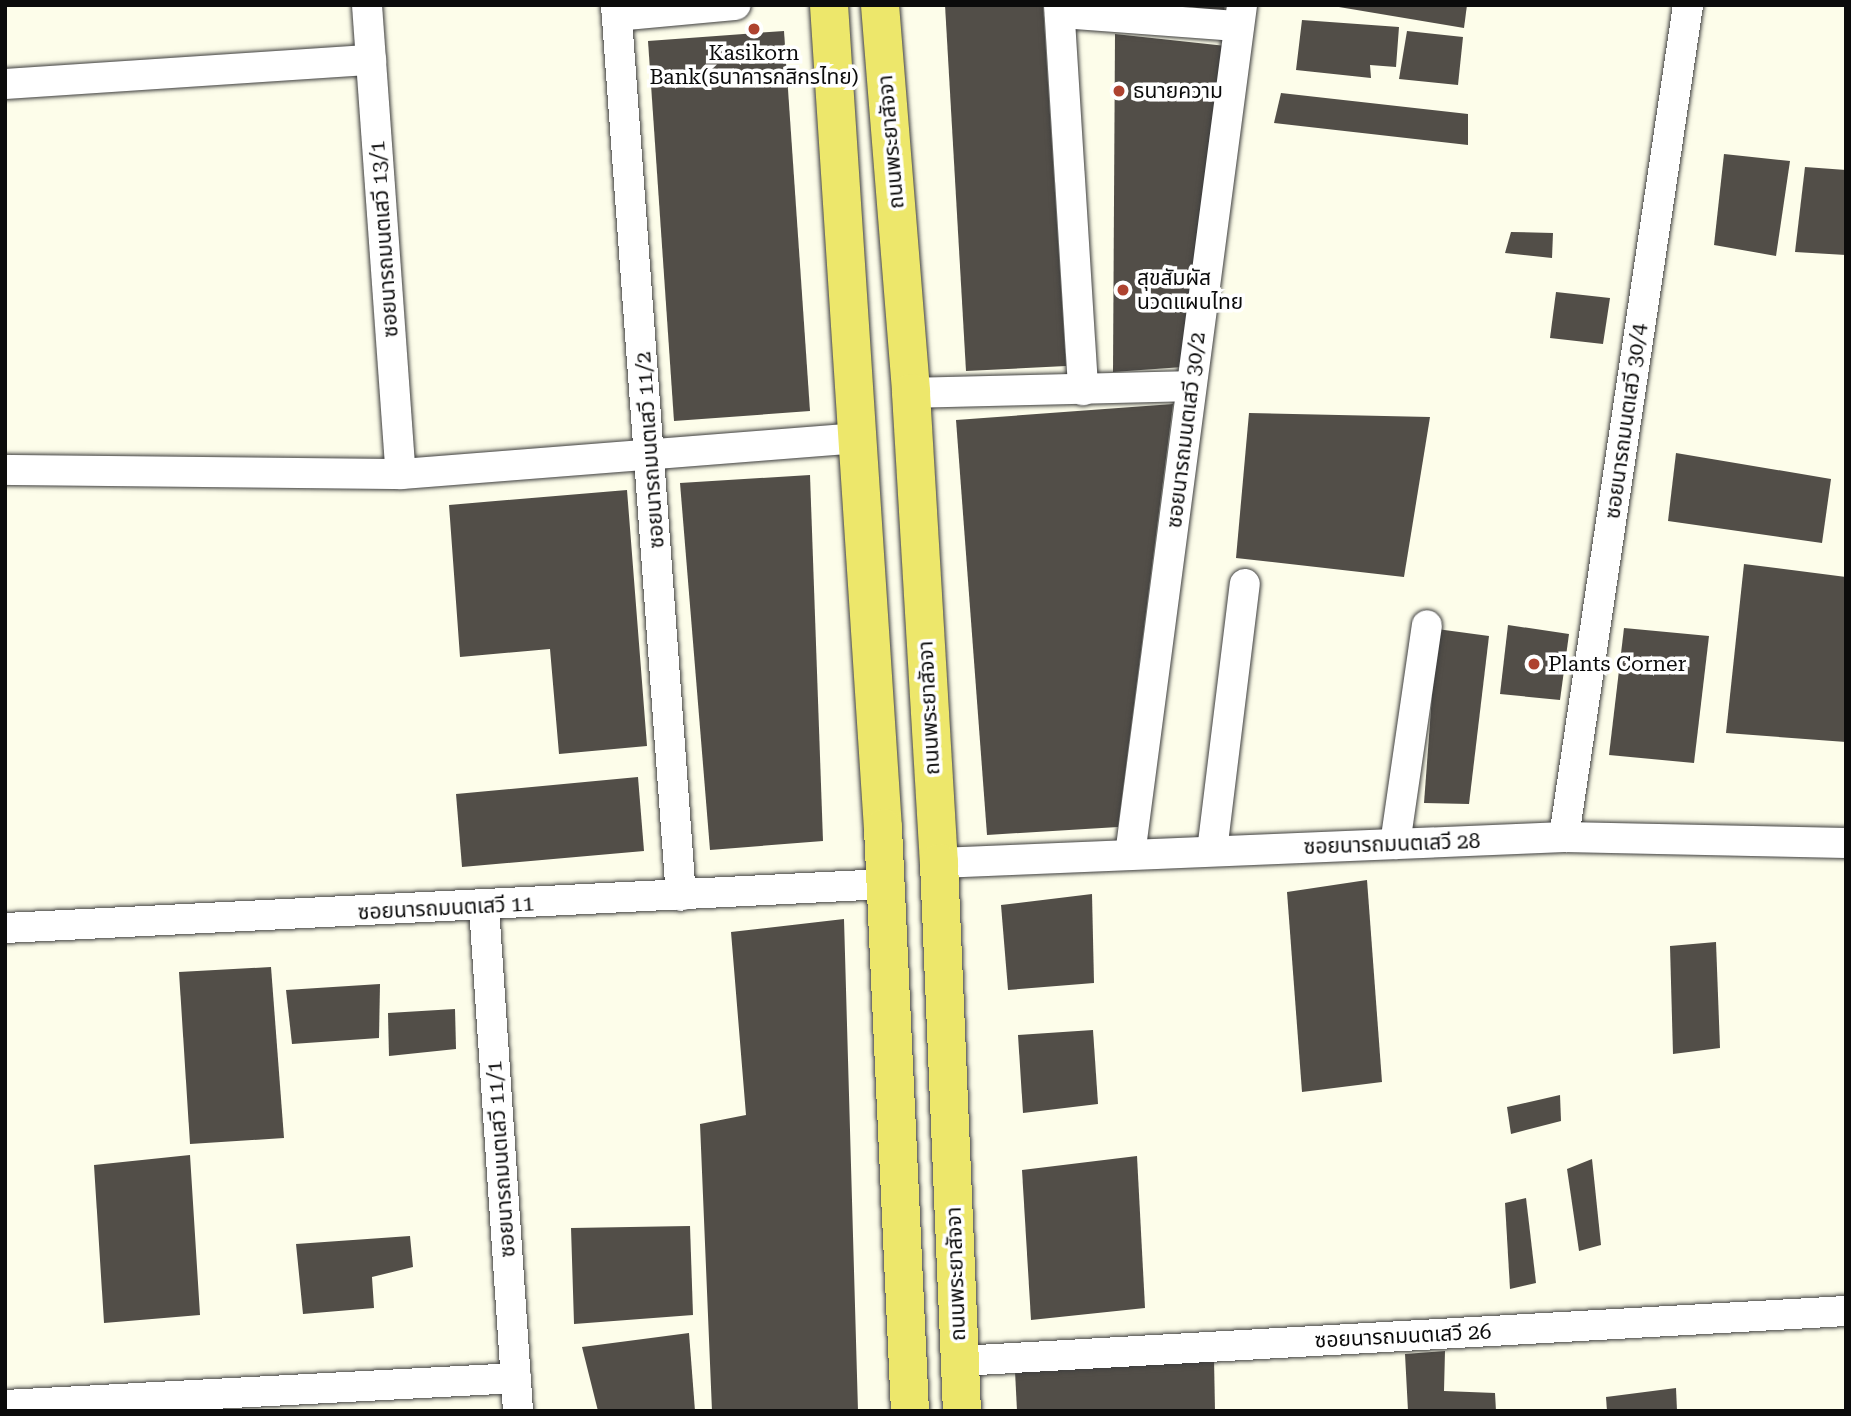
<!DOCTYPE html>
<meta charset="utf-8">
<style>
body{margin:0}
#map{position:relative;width:1851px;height:1416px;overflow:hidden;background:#fdfdea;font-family:"Roboto Serif","Noto Sans Thai",serif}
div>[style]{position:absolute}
.building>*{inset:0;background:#524e48}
.roads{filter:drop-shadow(0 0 2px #3e3e3e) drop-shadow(0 0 2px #3e3e3e)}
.minor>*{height:30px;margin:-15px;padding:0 15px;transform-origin:15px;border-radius:15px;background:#fff}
.major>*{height:38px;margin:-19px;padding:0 19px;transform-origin:19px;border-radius:19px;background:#ede76b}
.dots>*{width:19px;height:19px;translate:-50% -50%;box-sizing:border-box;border:4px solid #fff;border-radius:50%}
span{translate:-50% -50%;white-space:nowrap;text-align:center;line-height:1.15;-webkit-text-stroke:7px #fff;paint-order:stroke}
.poi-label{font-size:21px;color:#0b0b0b}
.left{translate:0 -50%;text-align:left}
.street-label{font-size:21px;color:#0b0b0b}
.frame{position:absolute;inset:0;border:7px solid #0b0b0b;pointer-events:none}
</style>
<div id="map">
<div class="building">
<i style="clip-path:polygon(945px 5px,1043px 5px,1066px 366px,966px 371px)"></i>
<i style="clip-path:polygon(1179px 5px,1225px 5px,1224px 12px)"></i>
<i style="clip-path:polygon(1327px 5px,1467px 5px,1464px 28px)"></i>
<i style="clip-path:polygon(1302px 20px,1399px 27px,1396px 67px,1370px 65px,1371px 78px,1296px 70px)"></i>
<i style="clip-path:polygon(784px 31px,810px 411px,674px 421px,648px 41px)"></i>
<i style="clip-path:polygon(1407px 31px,1463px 37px,1458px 85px,1399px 79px)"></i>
<i style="clip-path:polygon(1115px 34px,1226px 46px,1183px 367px,1113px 372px)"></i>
<i style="clip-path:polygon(1281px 93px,1468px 114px,1468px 145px,1274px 123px)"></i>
<i style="clip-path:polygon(1724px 154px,1790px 161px,1776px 256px,1714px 245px)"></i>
<i style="clip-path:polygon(1805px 167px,1846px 170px,1846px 255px,1795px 252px)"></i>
<i style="clip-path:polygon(1511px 232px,1553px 233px,1552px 258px,1505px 253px)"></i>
<i style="clip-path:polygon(1556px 292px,1610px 298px,1603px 344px,1550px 338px)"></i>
<i style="clip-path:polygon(1173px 404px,1118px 827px,987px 835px,956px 420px)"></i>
<i style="clip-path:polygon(1249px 413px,1430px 417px,1404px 577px,1236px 558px)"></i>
<i style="clip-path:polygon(1676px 453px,1831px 479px,1822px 543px,1668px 521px)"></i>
<i style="clip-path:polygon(810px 475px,823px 841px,710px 850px,680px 483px)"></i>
<i style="clip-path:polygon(627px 490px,647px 746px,559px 754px,550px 649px,460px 657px,449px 505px)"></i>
<i style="clip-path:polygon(1744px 564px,1846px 577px,1846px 742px,1726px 733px)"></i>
<i style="clip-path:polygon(1508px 625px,1569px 634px,1560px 700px,1500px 694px)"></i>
<i style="clip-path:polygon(1624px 628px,1709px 636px,1694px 763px,1609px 755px)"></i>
<i style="clip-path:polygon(1437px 629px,1489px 636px,1469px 804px,1424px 803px)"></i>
<i style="clip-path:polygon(638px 777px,644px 851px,462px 867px,456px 794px)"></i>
<i style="clip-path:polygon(1367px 880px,1382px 1082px,1302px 1092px,1287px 892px)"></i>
<i style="clip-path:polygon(1092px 894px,1094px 983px,1008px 990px,1001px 905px)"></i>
<i style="clip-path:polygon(844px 919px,858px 1411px,712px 1411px,700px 1124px,746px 1115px,731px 932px)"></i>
<i style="clip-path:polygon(1716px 942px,1720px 1048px,1673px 1054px,1670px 946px)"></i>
<i style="clip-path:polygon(271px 967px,284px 1138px,190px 1144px,179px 972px)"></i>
<i style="clip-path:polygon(380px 984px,379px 1038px,292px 1044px,286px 990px)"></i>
<i style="clip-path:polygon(455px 1009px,456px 1049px,389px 1056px,388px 1013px)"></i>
<i style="clip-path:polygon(1093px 1030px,1098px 1104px,1023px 1113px,1018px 1035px)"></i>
<i style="clip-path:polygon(1560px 1095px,1561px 1121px,1511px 1134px,1507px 1107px)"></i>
<i style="clip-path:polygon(190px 1155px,200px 1315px,104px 1323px,94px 1165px)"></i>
<i style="clip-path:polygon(1137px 1156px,1145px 1308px,1031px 1320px,1022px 1170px)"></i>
<i style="clip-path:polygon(1592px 1159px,1601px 1245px,1579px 1251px,1567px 1169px)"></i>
<i style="clip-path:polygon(1526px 1198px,1536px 1283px,1510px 1289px,1505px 1203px)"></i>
<i style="clip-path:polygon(690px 1226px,693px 1315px,574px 1324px,571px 1228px)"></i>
<i style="clip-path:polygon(410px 1236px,413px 1267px,372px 1277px,374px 1308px,303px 1314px,296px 1244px)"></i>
<i style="clip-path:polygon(689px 1333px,695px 1411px,598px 1411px,582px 1347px)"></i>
<i style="clip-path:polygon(1445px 1351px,1444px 1391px,1495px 1393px,1496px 1411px,1408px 1411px,1405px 1354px)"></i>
<i style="clip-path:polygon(1214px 1359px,1215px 1411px,1017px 1411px,1015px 1371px)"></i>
<i style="clip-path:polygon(1676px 1388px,1677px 1411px,1607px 1411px,1606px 1397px)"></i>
</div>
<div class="roads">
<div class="minor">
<i style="left:367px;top:5px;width:470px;rotate:85.9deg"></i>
<i style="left:616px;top:5px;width:893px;rotate:85.83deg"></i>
<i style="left:1059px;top:5px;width:386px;rotate:86.4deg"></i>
<i style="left:1060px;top:13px;width:179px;rotate:4.2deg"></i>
<i style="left:617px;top:16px;width:119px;rotate:-5.3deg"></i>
<i style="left:5px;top:84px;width:367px;rotate:-3.8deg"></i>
<i style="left:911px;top:393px;width:280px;rotate:-1.4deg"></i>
<i style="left:5px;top:470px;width:396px;rotate:0.6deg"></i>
<i style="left:401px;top:474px;width:457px;rotate:-4.5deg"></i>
<i style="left:1564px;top:837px;width:841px;rotate:-81.52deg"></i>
<i style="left:1395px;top:844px;width:221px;rotate:-81.7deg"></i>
<i style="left:1212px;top:851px;width:269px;rotate:-83deg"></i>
<i style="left:1130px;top:855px;width:857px;rotate:-82.49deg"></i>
<i style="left:939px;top:863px;width:626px;rotate:-2.38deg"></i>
<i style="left:1564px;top:837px;width:282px;rotate:1.2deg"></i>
<i style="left:484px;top:907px;width:505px;rotate:86.14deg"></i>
<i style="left:5px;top:928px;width:882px;rotate:-2.86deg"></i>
<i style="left:960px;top:1361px;width:887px;rotate:-3.23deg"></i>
<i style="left:5px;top:1405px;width:512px;rotate:-3.02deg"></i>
</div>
<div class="major">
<i style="left:829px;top:5px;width:825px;rotate:86.25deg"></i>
<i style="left:883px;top:828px;width:584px;rotate:87.35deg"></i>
<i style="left:880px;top:5px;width:389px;rotate:85.4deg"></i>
<i style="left:911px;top:393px;width:471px;rotate:86.6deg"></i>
<i style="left:939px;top:863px;width:548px;rotate:87.6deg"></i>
</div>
</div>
<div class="dots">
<i style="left:754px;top:29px;background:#ae4330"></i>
<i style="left:1119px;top:91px;background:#ae4330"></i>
<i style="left:1123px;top:290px;background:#ae4330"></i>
<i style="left:1534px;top:664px;background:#ae4330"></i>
</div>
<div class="poi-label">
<span style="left:754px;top:65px">Kasikorn<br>Bank(ธนาคารกสิกรไทย)</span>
<span class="left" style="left:1133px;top:91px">ธนายความ</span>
<span class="left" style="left:1137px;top:290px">สุขสัมผัส<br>นวดแผนไทย</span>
<span class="left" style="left:1548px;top:664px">Plants Corner</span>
</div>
<div class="street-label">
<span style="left:891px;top:142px;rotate:-95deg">ถนนพระยาสัจจา</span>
<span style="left:384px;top:239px;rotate:-94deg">ซอยนารถมนตเสวี 13/1</span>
<span style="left:1626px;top:421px;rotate:-82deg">ซอยนารถมนตเสวี 30/4</span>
<span style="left:1186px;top:430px;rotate:-83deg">ซอยนารถมนตเสวี 30/2</span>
<span style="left:650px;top:450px;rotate:-94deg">ซอยนารถมนตเสวี 11/2</span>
<span style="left:929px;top:708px;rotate:-93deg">ถนนพระยาสัจจา</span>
<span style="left:1392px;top:844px;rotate:-2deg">ซอยนารถมนตเสวี 28</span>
<span style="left:446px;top:908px;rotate:-3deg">ซอยนารถมนตเสวี 11</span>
<span style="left:501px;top:1159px;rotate:-94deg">ซอยนารถมนตเสวี 11/1</span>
<span style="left:956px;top:1274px;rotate:-92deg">ถนนพระยาสัจจา</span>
<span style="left:1403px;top:1336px;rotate:-3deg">ซอยนารถมนตเสวี 26</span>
</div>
<div class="frame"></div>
</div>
